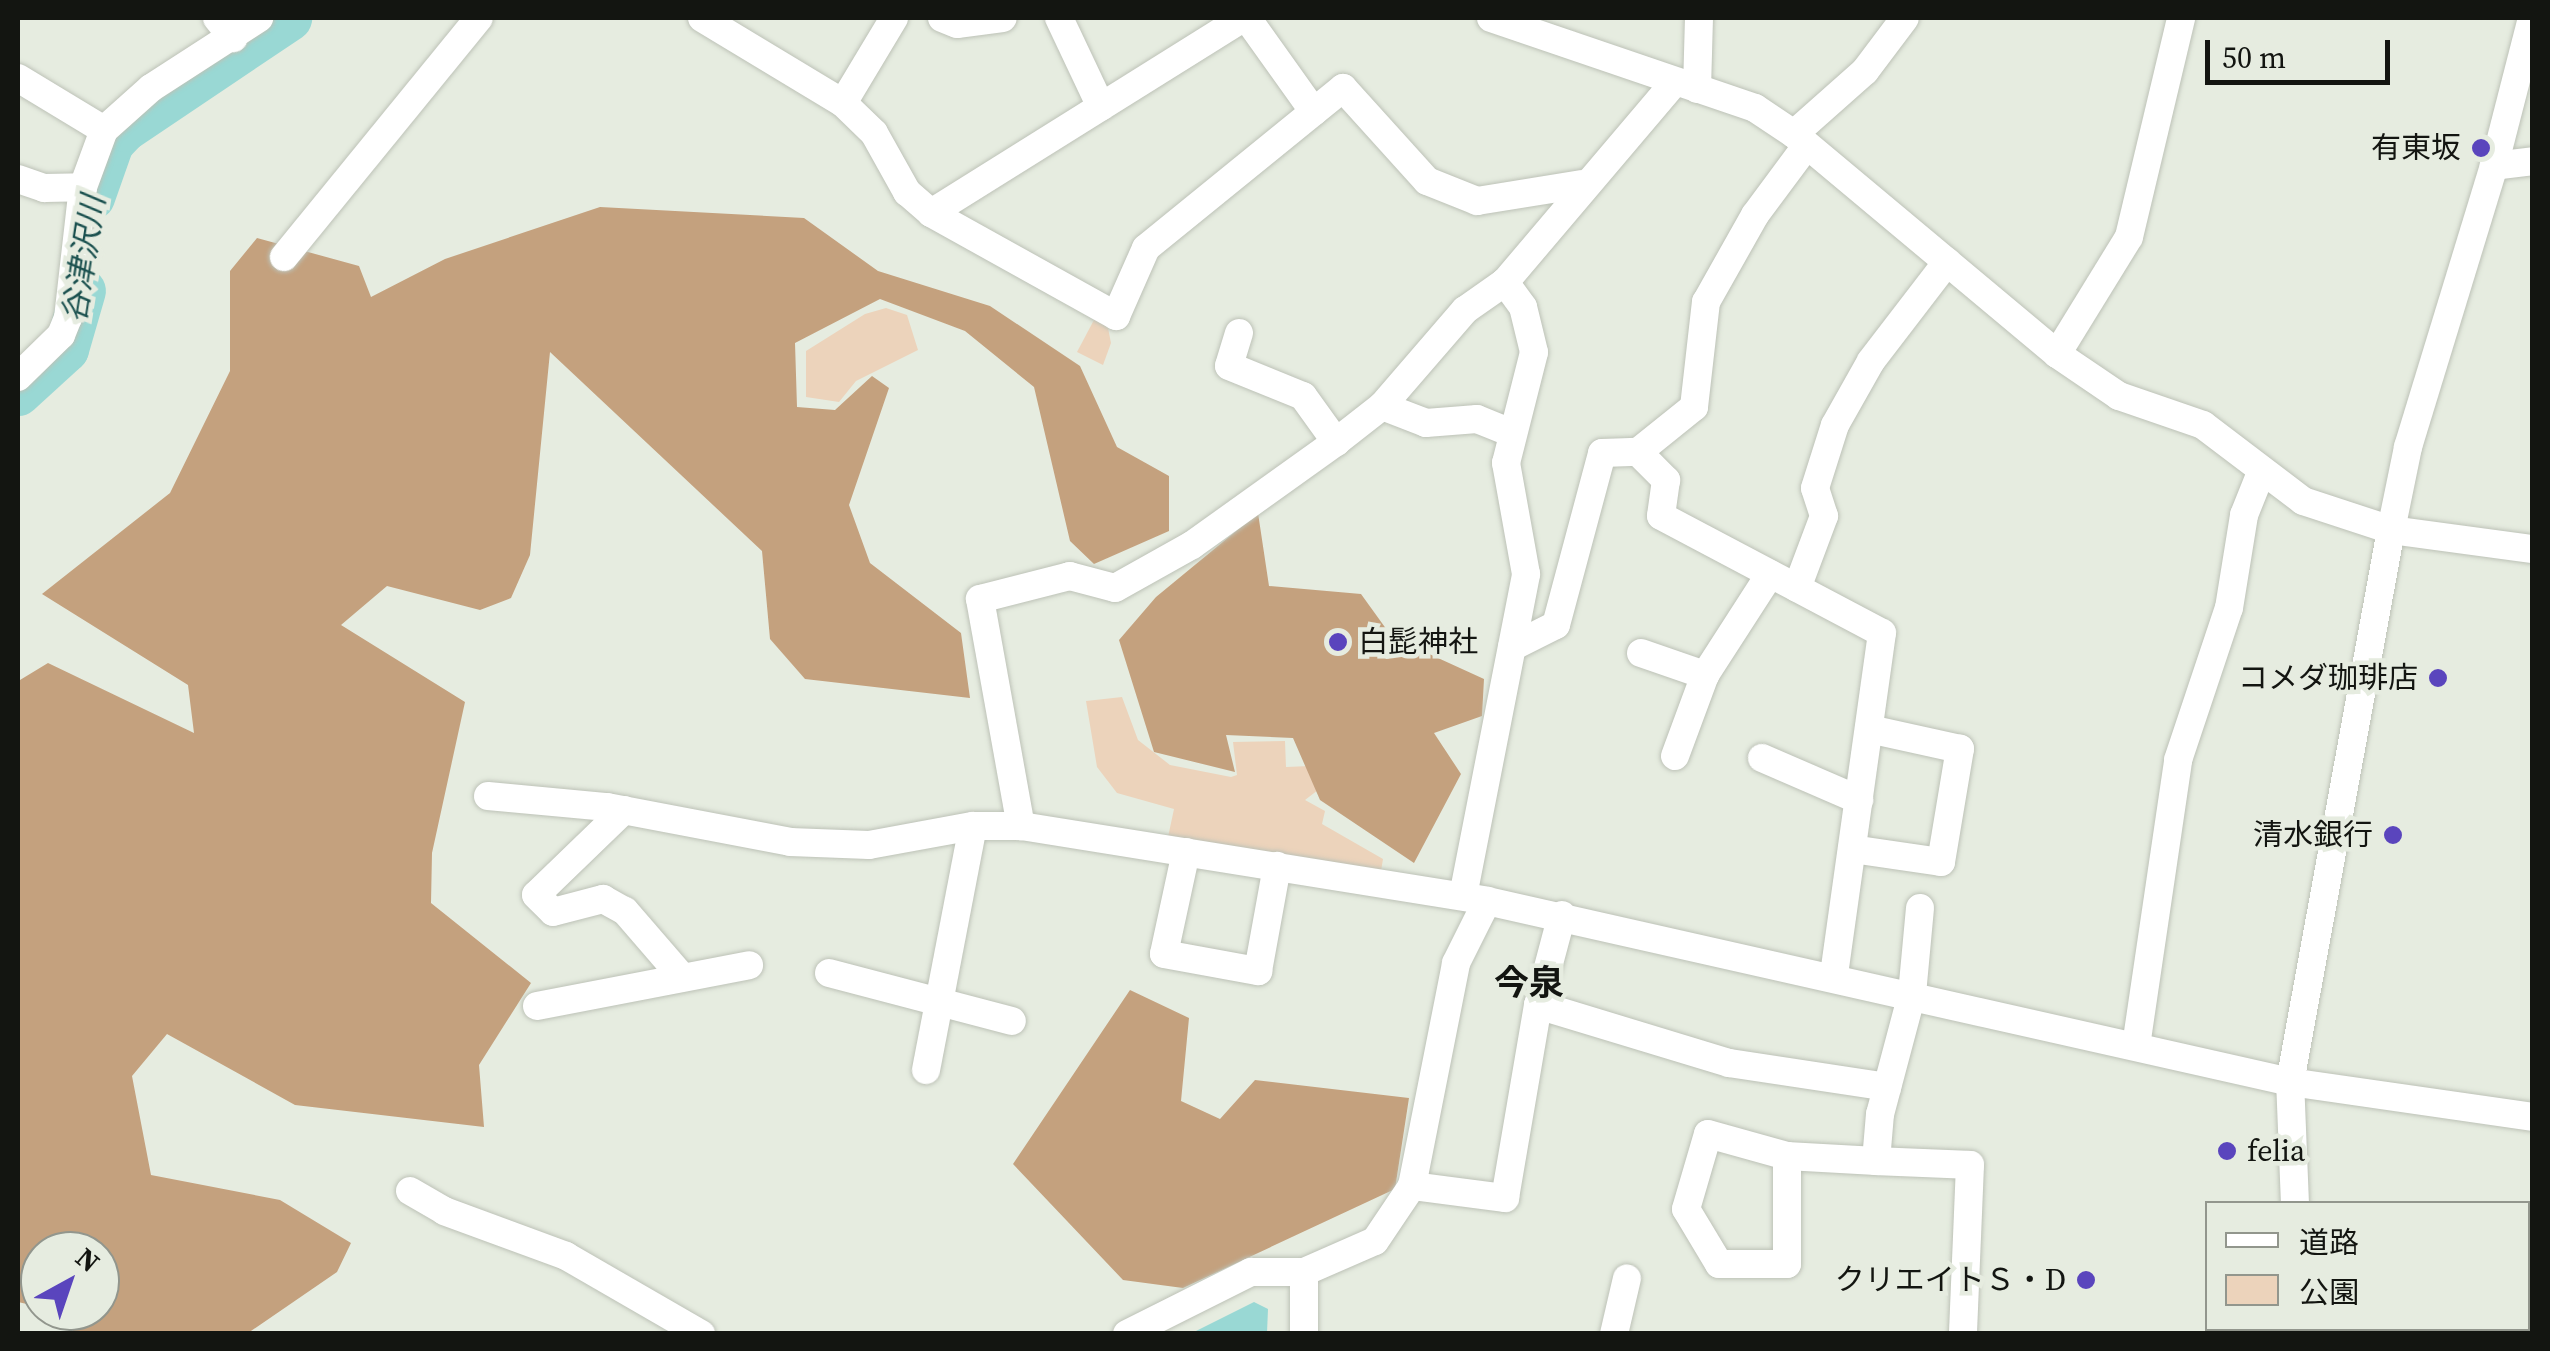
<!DOCTYPE html>
<meta charset="utf-8">
<style>
body{margin:0}
#map{position:relative;width:2550px;height:1351px;overflow:hidden;background:#e6ece0;font-family:"Source Serif 4","Noto Sans JP",serif}
div>[style]{position:absolute}
.green>*{inset:0;background:#ecd3bb}
.forest>*{inset:0;background:#c4a17e}
.water>*{inset:0;background:#99d8d4}
.river>*{height:45px;margin:-22.5px;padding:0 22.5px;transform-origin:22.5px;border-radius:22.5px;background:#99d8d4}
.roads{filter:drop-shadow(0 0 2px #bdc2b7) drop-shadow(0 0 2px #bdc2b7)}
.minor>*{height:28px;margin:-14px;padding:0 14px;transform-origin:14px;border-radius:14px;background:#fff}
.dots>*{width:28px;height:28px;translate:-50% -50%;box-sizing:border-box;border:5px solid #e6ece0;border-radius:50%}
span{translate:-50% -50%;white-space:nowrap;text-align:center;line-height:1.15;-webkit-text-stroke:9px #e6ece0;paint-order:stroke}
.poi-label{font-size:30px;color:#131511}
.right{translate:-100% -50%;text-align:right}
.left{translate:0 -50%;text-align:left}
.water-label{font-size:32px;color:#1a504e;font-style:italic}
.quarter-label{font-size:35px;color:#131511;font-weight:700}
.frame{position:absolute;inset:0;border:20px solid #131511;pointer-events:none}
.legend{position:absolute;left:2205px;top:1201px;width:325px;height:130px;box-sizing:border-box;background:#e6ece0;border:2px solid #92968d;margin:0;padding:12px 18px;list-style:none;font-size:30px;color:#131511}
.legend li{display:flex;align-items:center;gap:20px;height:50px}
.legend b{width:50px;border:2px solid #92968d}
.north{position:absolute;left:20px;top:1231px;width:100px;height:100px;box-sizing:border-box;background:#e6ece0;border:2px solid #92968d;border-radius:50%;rotate:40deg;font-size:28px;font-weight:700;line-height:40px;text-align:center;color:#131511}
.north::after{content:'';display:block;margin:auto;width:35px;height:45px;background:#5a45bd;clip-path:polygon(50% 0,100% 100%,50% 72%,0 100%)}
.scale{position:absolute;left:2205px;top:40px;width:185px;height:45px;box-sizing:border-box;border:5px solid #131511;border-top:0;padding-left:12px;font-size:30px;line-height:35px;white-space:nowrap;color:#131511;-webkit-text-stroke:8px #e6ece0;paint-order:stroke}
</style>
<div id="map">
<div class="green">
<i style="clip-path:polygon(886px 308px,907px 315px,918px 350px,856px 381px,839px 402px,806px 397px,806px 351px,865px 314px)"></i>
<i style="clip-path:polygon(1095px 318px,1108px 328px,1111px 343px,1103px 365px,1077px 352px)"></i>
<i style="clip-path:polygon(1122px 697px,1138px 740px,1170px 765px,1231px 777px,1237px 775px,1233px 742px,1285px 741px,1286px 767px,1310px 766px,1318px 790px,1305px 800px,1325px 811px,1322px 824px,1383px 859px,1381px 871px,1168px 837px,1174px 809px,1117px 793px,1097px 767px,1086px 701px)"></i>
</div>
<div class="forest">
<i style="clip-path:polygon(600px 207px,804px 218px,878px 271px,990px 306px,1080px 366px,1117px 447px,1169px 476px,1169px 531px,1094px 564px,1070px 541px,1034px 387px,965px 331px,880px 299px,795px 343px,797px 407px,835px 410px,872px 376px,889px 388px,849px 505px,870px 563px,961px 633px,970px 698px,805px 679px,770px 639px,762px 551px,550px 352px,530px 555px,511px 598px,480px 610px,387px 586px,341px 625px,465px 702px,432px 853px,431px 903px,531px 983px,479px 1065px,484px 1127px,295px 1105px,167px 1034px,132px 1076px,151px 1175px,280px 1200px,351px 1243px,337px 1272px,248px 1333px,74px 1333px,65px 1313px,56px 1311px,100px 1311px,100px 1251px,40px 1251px,40px 1307px,18px 1302px,20px 680px,48px 663px,194px 733px,188px 685px,42px 594px,170px 493px,230px 371px,230px 271px,257px 238px,359px 266px,371px 297px,445px 259px)"></i>
<i style="clip-path:polygon(1258px 513px,1269px 586px,1361px 594px,1392px 637px,1484px 679px,1482px 716px,1434px 733px,1461px 774px,1414px 863px,1320px 800px,1293px 738px,1226px 735px,1235px 772px,1154px 752px,1119px 640px,1156px 597px)"></i>
<i style="clip-path:polygon(1130px 990px,1189px 1018px,1181px 1101px,1220px 1119px,1255px 1080px,1409px 1098px,1395px 1189px,1183px 1288px,1123px 1280px,1013px 1164px)"></i>
</div>
<div class="water">
<i style="clip-path:polygon(1254px 1302px,1268px 1309px,1267px 1333px,1192px 1333px)"></i>
</div>
<div class="river">
<i style="left:92px;top:197px;width:57px;rotate:-70.6deg"></i>
<i style="left:111px;top:143px;width:19px;rotate:-47deg"></i>
<i style="left:124px;top:129px;width:199px;rotate:-33.9deg"></i>
<i style="left:18px;top:393px;width:65px;rotate:-42.5deg"></i>
<i style="left:66px;top:349px;width:61px;rotate:-73.9deg"></i>
</div>
<div class="roads">
<div class="minor">
<i style="left:217px;top:18px;width:26px;rotate:51deg"></i>
<i style="left:702px;top:18px;width:165px;rotate:31.1deg"></i>
<i style="left:843px;top:103px;width:43px;rotate:44.1deg"></i>
<i style="left:874px;top:133px;width:68px;rotate:60.8deg"></i>
<i style="left:907px;top:192px;width:32px;rotate:41deg"></i>
<i style="left:931px;top:213px;width:212px;rotate:29.1deg"></i>
<i style="left:1116px;top:316px;width:74px;rotate:-66.2deg"></i>
<i style="left:1146px;top:248px;width:254px;rotate:-39.1deg"></i>
<i style="left:1343px;top:88px;width:125px;rotate:47.9deg"></i>
<i style="left:1427px;top:181px;width:54px;rotate:21.8deg"></i>
<i style="left:1477px;top:201px;width:106px;rotate:-9.2deg"></i>
<i style="left:942px;top:18px;width:16px;rotate:22deg"></i>
<i style="left:957px;top:24px;width:46px;rotate:-7.4deg"></i>
<i style="left:1059px;top:18px;width:98px;rotate:64.7deg"></i>
<i style="left:1247px;top:18px;width:115px;rotate:54.5deg"></i>
<i style="left:1491px;top:18px;width:279px;rotate:18.8deg"></i>
<i style="left:1755px;top:108px;width:47px;rotate:33.7deg"></i>
<i style="left:1794px;top:134px;width:343px;rotate:39.9deg"></i>
<i style="left:2057px;top:354px;width:75px;rotate:34.1deg"></i>
<i style="left:2119px;top:396px;width:89px;rotate:19deg"></i>
<i style="left:2203px;top:425px;width:126px;rotate:37.2deg"></i>
<i style="left:2303px;top:501px;width:93px;rotate:18.2deg"></i>
<i style="left:2391px;top:530px;width:142px;rotate:7.7deg"></i>
<i style="left:18px;top:78px;width:100px;rotate:31.2deg"></i>
<i style="left:1673px;top:84px;width:260px;rotate:130.3deg"></i>
<i style="left:1505px;top:282px;width:49px;rotate:145deg"></i>
<i style="left:1465px;top:310px;width:127px;rotate:130.8deg"></i>
<i style="left:1382px;top:406px;width:58px;rotate:142deg"></i>
<i style="left:1336px;top:442px;width:177px;rotate:144.4deg"></i>
<i style="left:1192px;top:545px;width:88px;rotate:150.8deg"></i>
<i style="left:1115px;top:588px;width:47px;rotate:-165.1deg"></i>
<i style="left:1070px;top:576px;width:93px;rotate:165.7deg"></i>
<i style="left:980px;top:599px;width:231px;rotate:79.8deg"></i>
<i style="left:1021px;top:826px;width:472px;rotate:9.1deg"></i>
<i style="left:1487px;top:901px;width:823px;rotate:12.7deg"></i>
<i style="left:2290px;top:1082px;width:245px;rotate:8.2deg"></i>
<i style="left:1697px;top:89px;width:71px;rotate:-88.4deg"></i>
<i style="left:843px;top:103px;width:99px;rotate:-59deg"></i>
<i style="left:1794px;top:134px;width:95px;rotate:-41.6deg"></i>
<i style="left:1865px;top:71px;width:66px;rotate:-53deg"></i>
<i style="left:2494px;top:166px;width:38px;rotate:-7deg"></i>
<i style="left:18px;top:179px;width:28px;rotate:19deg"></i>
<i style="left:44px;top:188px;width:39px;rotate:-1deg"></i>
<i style="left:931px;top:213px;width:368px;rotate:-32deg"></i>
<i style="left:284px;top:257px;width:308px;rotate:-50.8deg"></i>
<i style="left:1239px;top:333px;width:34px;rotate:107deg"></i>
<i style="left:1229px;top:366px;width:80px;rotate:22.1deg"></i>
<i style="left:1303px;top:396px;width:57px;rotate:54.3deg"></i>
<i style="left:2057px;top:354px;width:137px;rotate:-58.4deg"></i>
<i style="left:2129px;top:237px;width:225px;rotate:-76.6deg"></i>
<i style="left:18px;top:377px;width:60px;rotate:-44.3deg"></i>
<i style="left:61px;top:335px;width:18px;rotate:-68deg"></i>
<i style="left:68px;top:318px;width:132px;rotate:-83.5deg"></i>
<i style="left:83px;top:187px;width:61px;rotate:-69.8deg"></i>
<i style="left:104px;top:130px;width:63px;rotate:-41.8deg"></i>
<i style="left:151px;top:88px;width:129px;rotate:-32.9deg"></i>
<i style="left:1382px;top:406px;width:47px;rotate:21.1deg"></i>
<i style="left:1426px;top:423px;width:51px;rotate:-4.5deg"></i>
<i style="left:1477px;top:419px;width:37px;rotate:22deg"></i>
<i style="left:1638px;top:452px;width:40px;rotate:45deg"></i>
<i style="left:1666px;top:480px;width:36px;rotate:98deg"></i>
<i style="left:1661px;top:516px;width:250px;rotate:27.9deg"></i>
<i style="left:1882px;top:633px;width:346px;rotate:98deg"></i>
<i style="left:1797px;top:588px;width:77px;rotate:-69.4deg"></i>
<i style="left:1824px;top:516px;width:29px;rotate:-108deg"></i>
<i style="left:1815px;top:488px;width:66px;rotate:-72.4deg"></i>
<i style="left:1835px;top:425px;width:73px;rotate:-60.6deg"></i>
<i style="left:1871px;top:361px;width:125px;rotate:-52.5deg"></i>
<i style="left:1512px;top:647px;width:49px;rotate:-26.6deg"></i>
<i style="left:1556px;top:625px;width:178px;rotate:-75deg"></i>
<i style="left:1602px;top:453px;width:36px;rotate:-2deg"></i>
<i style="left:1638px;top:452px;width:72px;rotate:-38.8deg"></i>
<i style="left:1694px;top:407px;width:106px;rotate:-83.5deg"></i>
<i style="left:1706px;top:302px;width:100px;rotate:-60.6deg"></i>
<i style="left:1755px;top:215px;width:87px;rotate:-53.4deg"></i>
<i style="left:1641px;top:653px;width:68px;rotate:19deg"></i>
<i style="left:1675px;top:756px;width:86px;rotate:-69.7deg"></i>
<i style="left:1705px;top:675px;width:120px;rotate:-57.2deg"></i>
<i style="left:1762px;top:758px;width:106px;rotate:23.4deg"></i>
<i style="left:488px;top:796px;width:120px;rotate:5.3deg"></i>
<i style="left:607px;top:807px;width:186px;rotate:10.8deg"></i>
<i style="left:790px;top:842px;width:79px;rotate:2.2deg"></i>
<i style="left:869px;top:845px;width:106px;rotate:-10.4deg"></i>
<i style="left:973px;top:826px;width:48px"></i>
<i style="left:624px;top:810px;width:122px;rotate:136deg"></i>
<i style="left:536px;top:895px;width:24px;rotate:45deg"></i>
<i style="left:553px;top:912px;width:52px;rotate:-14.6deg"></i>
<i style="left:603px;top:899px;width:25px;rotate:29deg"></i>
<i style="left:625px;top:911px;width:87px;rotate:49.2deg"></i>
<i style="left:1852px;top:849px;width:90px;rotate:8.3deg"></i>
<i style="left:1941px;top:862px;width:115px;rotate:-80.5deg"></i>
<i style="left:1960px;top:749px;width:93px;rotate:-167.6deg"></i>
<i style="left:1186px;top:852px;width:104px;rotate:102.2deg"></i>
<i style="left:1164px;top:954px;width:96px;rotate:10.3deg"></i>
<i style="left:1258px;top:971px;width:107px;rotate:-79.7deg"></i>
<i style="left:1463px;top:896px;width:328px;rotate:-78.9deg"></i>
<i style="left:1526px;top:574px;width:113px;rotate:-100.2deg"></i>
<i style="left:1506px;top:463px;width:114px;rotate:-75.8deg"></i>
<i style="left:1534px;top:352px;width:46px;rotate:-103.7deg"></i>
<i style="left:1523px;top:307px;width:31px;rotate:-126deg"></i>
<i style="left:1920px;top:908px;width:86px;rotate:95.3deg"></i>
<i style="left:1912px;top:994px;width:124px;rotate:104.9deg"></i>
<i style="left:1880px;top:1114px;width:47px;rotate:94.9deg"></i>
<i style="left:1876px;top:1161px;width:94px;rotate:2.4deg"></i>
<i style="left:1970px;top:1165px;width:169px;rotate:92.4deg"></i>
<i style="left:829px;top:973px;width:189px;rotate:14.7deg"></i>
<i style="left:1538px;top:1005px;width:200px;rotate:16.9deg"></i>
<i style="left:1729px;top:1063px;width:160px;rotate:8.6deg"></i>
<i style="left:537px;top:1006px;width:216px;rotate:-10.9deg"></i>
<i style="left:2136px;top:1046px;width:289px;rotate:-81.6deg"></i>
<i style="left:2178px;top:760px;width:160px;rotate:-71.5deg"></i>
<i style="left:2229px;top:608px;width:94px;rotate:-80.8deg"></i>
<i style="left:2244px;top:515px;width:48px;rotate:-68.2deg"></i>
<i style="left:926px;top:1070px;width:248px;rotate:-79.1deg"></i>
<i style="left:1787px;top:1156px;width:108px;rotate:90deg"></i>
<i style="left:1787px;top:1264px;width:68px;rotate:180deg"></i>
<i style="left:1719px;top:1264px;width:64px;rotate:-121deg"></i>
<i style="left:1686px;top:1209px;width:78px;rotate:-73.7deg"></i>
<i style="left:1708px;top:1134px;width:82px;rotate:15.6deg"></i>
<i style="left:1787px;top:1156px;width:89px;rotate:3.2deg"></i>
<i style="left:1412px;top:1186px;width:94px;rotate:7.4deg"></i>
<i style="left:1505px;top:1198px;width:196px;rotate:-80.3deg"></i>
<i style="left:1538px;top:1005px;width:93px;rotate:-75.1deg"></i>
<i style="left:410px;top:1191px;width:39px;rotate:30deg"></i>
<i style="left:444px;top:1211px;width:130px;rotate:20.2deg"></i>
<i style="left:566px;top:1256px;width:156px;rotate:30deg"></i>
<i style="left:2295px;top:1204px;width:122px;rotate:-92.3deg"></i>
<i style="left:2290px;top:1082px;width:561px;rotate:-79.63deg"></i>
<i style="left:2391px;top:530px;width:85px;rotate:-78.4deg"></i>
<i style="left:2408px;top:447px;width:294px;rotate:-73deg"></i>
<i style="left:2494px;top:166px;width:153px;rotate:-75.6deg"></i>
<i style="left:2300px;top:1328px;width:6px;rotate:90deg"></i>
<i style="left:1127px;top:1334px;width:139px;rotate:-26.6deg"></i>
<i style="left:1251px;top:1272px;width:53px"></i>
<i style="left:1304px;top:1272px;width:77px;rotate:-23.6deg"></i>
<i style="left:1375px;top:1241px;width:66px;rotate:-56.1deg"></i>
<i style="left:1412px;top:1186px;width:227px;rotate:-78.8deg"></i>
<i style="left:1456px;top:963px;width:69px;rotate:-63.4deg"></i>
<i style="left:1304px;top:1334px;width:62px;rotate:-90deg"></i>
<i style="left:1614px;top:1334px;width:57px;rotate:-76.9deg"></i>
</div>
</div>
<div class="dots">
<i style="left:2481px;top:148px;background:#5a45bd"></i>
<i style="left:1338px;top:642px;background:#5a45bd"></i>
<i style="left:2438px;top:678px;background:#5a45bd"></i>
<i style="left:2393px;top:835px;background:#5a45bd"></i>
<i style="left:2227px;top:1151px;background:#5a45bd"></i>
<i style="left:2086px;top:1280px;background:#5a45bd"></i>
</div>
<div class="poi-label">
<span class="right" style="left:2461px;top:148px">有東坂</span>
<span class="left" style="left:1358px;top:642px">白髭神社</span>
<span class="right" style="left:2418px;top:678px">コメダ珈琲店</span>
<span class="right" style="left:2373px;top:835px">清水銀行</span>
<span class="left" style="left:2247px;top:1151px">felia</span>
<span class="right" style="left:2066px;top:1280px">クリエイトＳ・D</span>
</div>
<div class="water-label">
<span style="left:84px;top:259px;rotate:-81deg">谷津沢川</span>
</div>
<div class="quarter-label">
<span style="left:1529px;top:983px">今泉</span>
</div>
<div class="frame"></div>
<ul class="legend">
<li><b style="height:12px;background:#fff"></b>道路</li>
<li><b style="height:28px;background:#ecd3bb"></b>公園</li>
</ul>
<div class="north">N</div>
<div class="scale">50 m</div>
</div>
